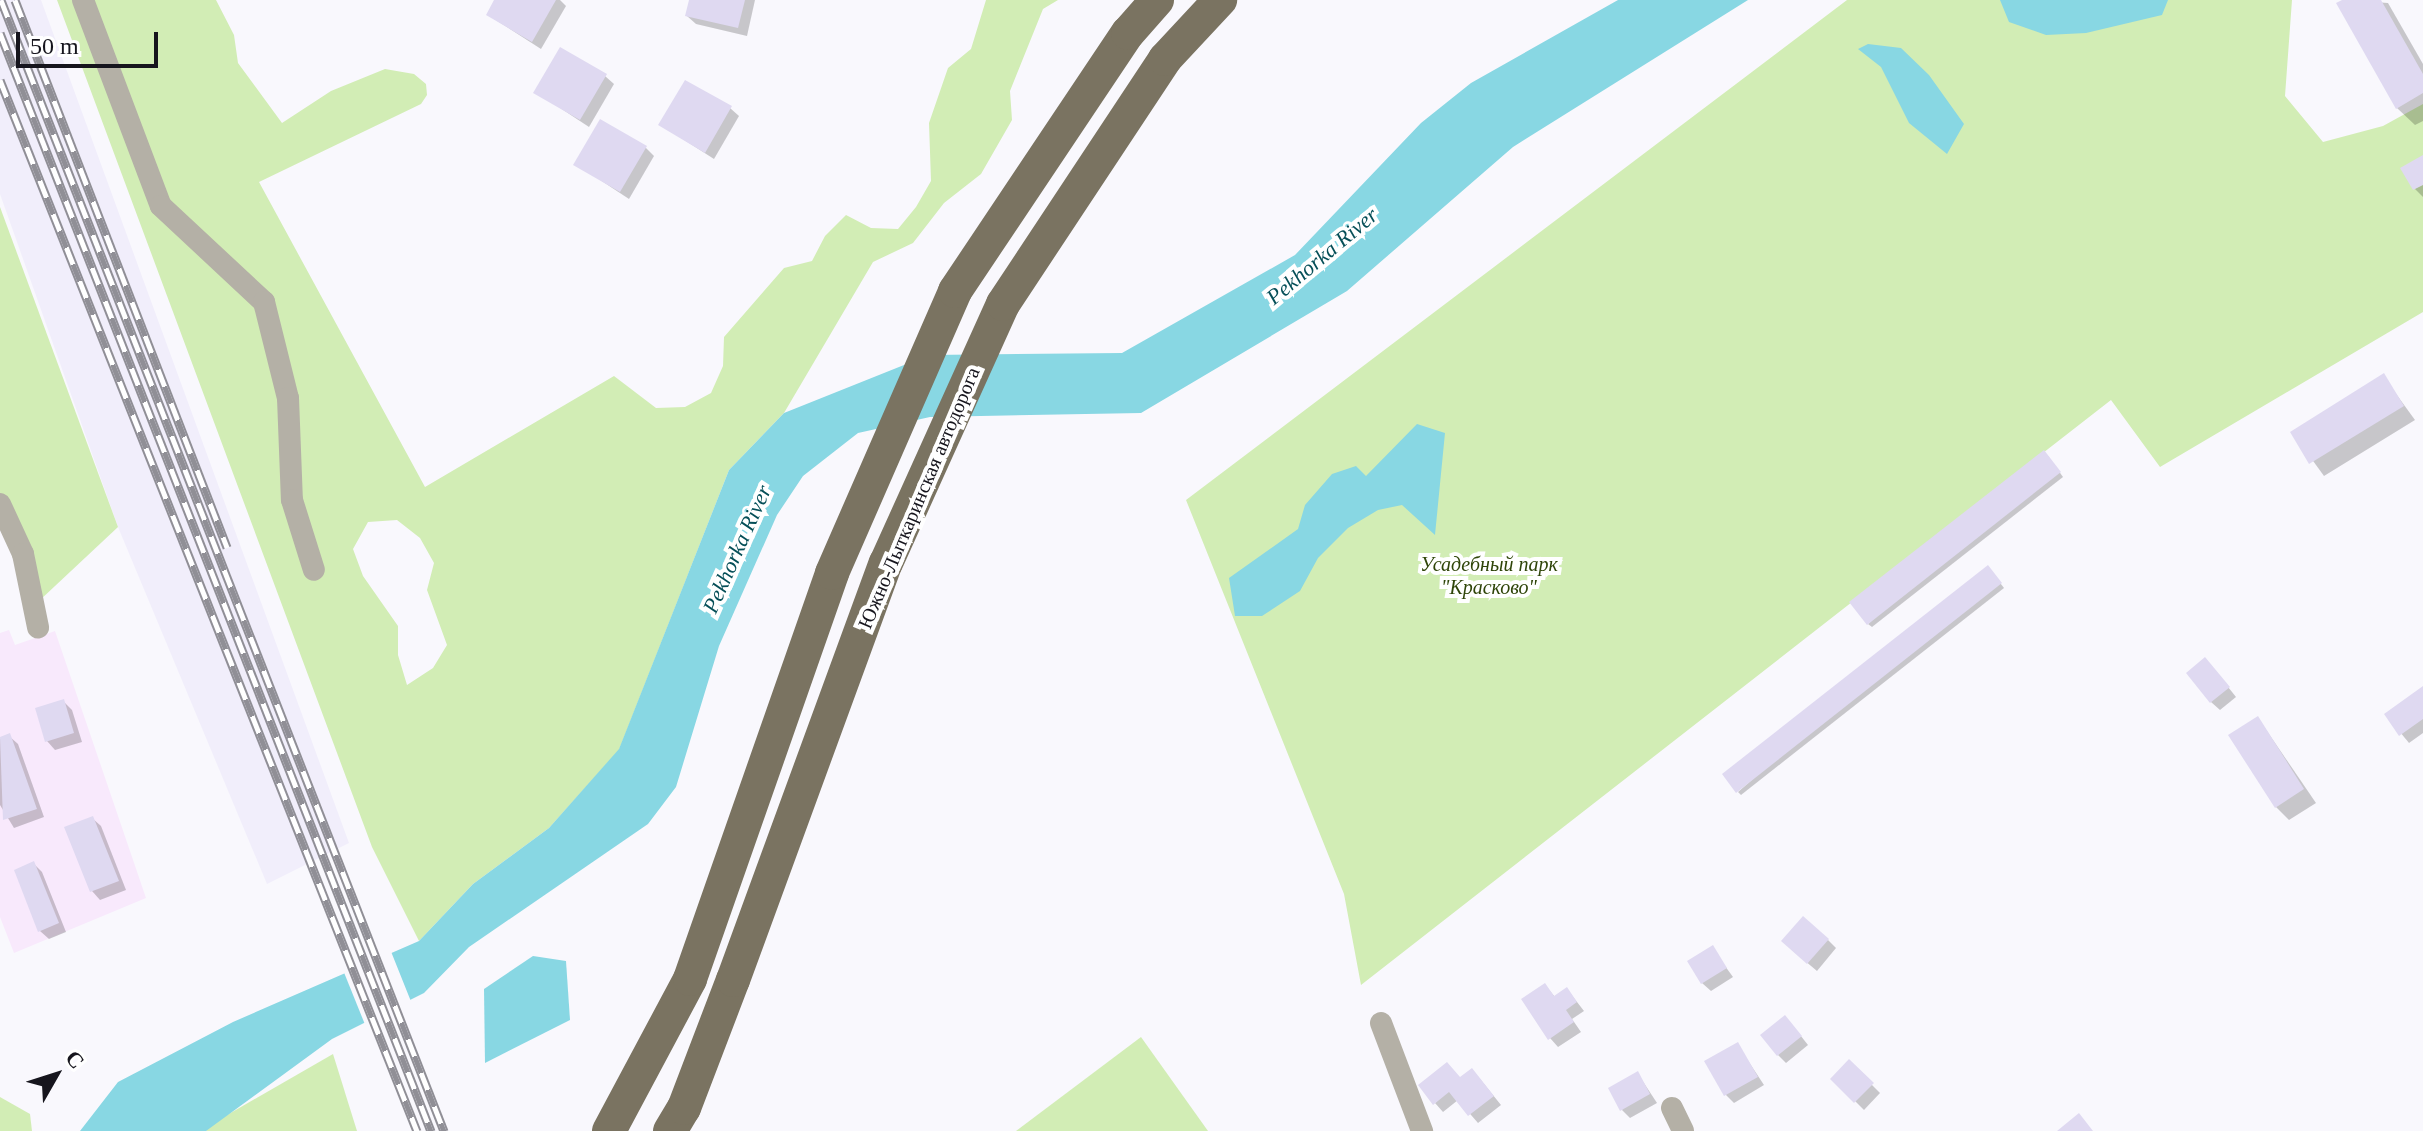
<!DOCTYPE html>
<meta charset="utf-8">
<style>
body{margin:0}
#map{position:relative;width:2423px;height:1131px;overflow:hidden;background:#f9f8fd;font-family:"Times New Roman",serif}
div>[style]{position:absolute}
.industrial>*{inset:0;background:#f8e9fc}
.built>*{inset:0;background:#f1eefb}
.green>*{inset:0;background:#d2edb5}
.water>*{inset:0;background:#88d7e3}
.pier>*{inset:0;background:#f9f8fd}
.shadow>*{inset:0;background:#0003}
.building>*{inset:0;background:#dfd9f1}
.street>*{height:22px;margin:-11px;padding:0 11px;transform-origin:11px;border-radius:11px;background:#b4b0a6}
.primary>*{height:34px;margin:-17px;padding:0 17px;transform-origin:17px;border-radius:17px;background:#7a7361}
.rail>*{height:9px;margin-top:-4.5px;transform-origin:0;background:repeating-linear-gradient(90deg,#fff 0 18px,#908f96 0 36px);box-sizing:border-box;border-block:2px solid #908f96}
span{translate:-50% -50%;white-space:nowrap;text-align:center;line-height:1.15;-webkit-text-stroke:8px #fff;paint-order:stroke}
.street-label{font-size:20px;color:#16151d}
.park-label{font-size:20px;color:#2f4509;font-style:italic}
.water-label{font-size:22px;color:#064f58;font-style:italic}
.north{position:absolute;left:16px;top:1035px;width:80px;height:80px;-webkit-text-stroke:6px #fff;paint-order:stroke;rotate:51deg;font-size:22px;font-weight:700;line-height:32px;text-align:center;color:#16151d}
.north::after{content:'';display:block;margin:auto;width:28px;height:36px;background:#16151d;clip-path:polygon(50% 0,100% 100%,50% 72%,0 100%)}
.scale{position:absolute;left:16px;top:32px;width:142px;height:36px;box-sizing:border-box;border:4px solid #16151d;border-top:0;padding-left:10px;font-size:24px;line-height:28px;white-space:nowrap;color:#16151d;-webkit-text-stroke:6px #fff;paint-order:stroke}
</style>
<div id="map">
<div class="industrial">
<i style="clip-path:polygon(9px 630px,15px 645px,55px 631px,146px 898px,14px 953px,0 917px,0 633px)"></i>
</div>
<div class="built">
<i style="clip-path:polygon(0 0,41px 0,349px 843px,267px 884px,118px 527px,0 194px)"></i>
</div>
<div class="green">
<i style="clip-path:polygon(evenodd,57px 0,216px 0,234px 35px,238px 63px,282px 123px,331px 91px,385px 69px,414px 74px,426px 84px,427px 95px,421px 104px,259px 182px,425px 487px,614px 376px,656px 408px,685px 407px,711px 393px,723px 366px,724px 337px,784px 268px,812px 261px,825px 236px,846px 215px,871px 228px,898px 229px,916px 207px,931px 181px,929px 123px,948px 68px,971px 49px,986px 0,1058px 0,1043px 9px,1010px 91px,1012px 120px,981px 174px,944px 203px,913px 243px,873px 262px,784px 413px,729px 470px,619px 750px,549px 828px,473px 884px,419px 941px,372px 847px,57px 0,397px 520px,420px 538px,434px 563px,427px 590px,447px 645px,433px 668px,407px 685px,398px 655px,398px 626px,363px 576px,353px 549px,368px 522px,397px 520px)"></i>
<i style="clip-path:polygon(1847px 0,2292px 0,2285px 96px,2323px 142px,2383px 126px,2423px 104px,2423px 312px,2160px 467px,2111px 400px,1361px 985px,1344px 894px,1186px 500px)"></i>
<i style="clip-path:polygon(0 207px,118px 527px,39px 601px,0 509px)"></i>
<i style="clip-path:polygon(1141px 1037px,1208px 1131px,1016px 1131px)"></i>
<i style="clip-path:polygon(333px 1054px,357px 1131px,206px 1131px,208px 1126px)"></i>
<i style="clip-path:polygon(0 1097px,30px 1114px,32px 1131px,0 1131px)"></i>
</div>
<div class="water">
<i style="clip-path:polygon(1618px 0,1748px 0,1513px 147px,1347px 291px,1141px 413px,930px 417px,858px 433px,803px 476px,777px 515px,719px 646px,676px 787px,648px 824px,469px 947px,424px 993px,332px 1039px,206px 1131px,80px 1131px,118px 1082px,233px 1022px,419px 941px,473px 884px,549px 828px,619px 749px,729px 470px,784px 413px,929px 355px,1122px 353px,1295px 255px,1421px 123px,1471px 83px)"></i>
<i style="clip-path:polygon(2000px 0,2168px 0,2162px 15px,2086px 33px,2046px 35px,2009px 22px)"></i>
<i style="clip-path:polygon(1868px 44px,1901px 48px,1929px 75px,1964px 124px,1947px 154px,1909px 123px,1881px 67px,1858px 49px)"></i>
<i style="clip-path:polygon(1417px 424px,1445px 433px,1435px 535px,1402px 505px,1378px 510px,1348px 528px,1318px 558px,1300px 591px,1262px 616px,1235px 616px,1229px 578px,1298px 529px,1305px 505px,1332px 474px,1356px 466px,1366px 476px)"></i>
<i style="clip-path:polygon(533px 956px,566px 961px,570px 1020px,485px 1063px,484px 989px)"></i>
</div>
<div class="pier">
<i style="clip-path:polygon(390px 949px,412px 1004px,366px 1027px,343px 970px)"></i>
</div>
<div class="shadow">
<i style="clip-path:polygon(496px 0,560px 0,566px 6px,541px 49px,488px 15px)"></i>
<i style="clip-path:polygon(691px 0,755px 0,747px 36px,696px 24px,687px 16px)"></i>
<i style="clip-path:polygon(2346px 0,2388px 3px,2423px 64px,2423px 121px,2415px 125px,2397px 108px)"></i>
<i style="clip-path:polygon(605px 76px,614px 84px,589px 127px,536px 92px)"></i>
<i style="clip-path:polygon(730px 108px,739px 116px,714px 159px,661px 125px)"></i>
<i style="clip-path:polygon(645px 147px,654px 156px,629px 199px,576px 164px)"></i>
<i style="clip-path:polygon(2423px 158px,2423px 197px,2415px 189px)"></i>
<i style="clip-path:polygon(2383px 376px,2415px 420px,2324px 476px,2292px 432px)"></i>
<i style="clip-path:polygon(2048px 456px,2063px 477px,1872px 627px,1868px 624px)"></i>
<i style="clip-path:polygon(1991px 571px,2004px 588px,1741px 795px,1738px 792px)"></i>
<i style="clip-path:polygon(2213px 668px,2236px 697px,2220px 710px,2211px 702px)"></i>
<i style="clip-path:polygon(2423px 688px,2423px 733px,2409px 743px,2386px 715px)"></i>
<i style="clip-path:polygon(63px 701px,72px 710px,82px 742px,55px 750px,47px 741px)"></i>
<i style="clip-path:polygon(2258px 718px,2316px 803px,2289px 820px,2276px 807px)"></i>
<i style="clip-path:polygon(9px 736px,18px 744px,44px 817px,14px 828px,0 805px,0 739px)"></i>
<i style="clip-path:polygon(92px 818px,101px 826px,126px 890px,100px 900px,92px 891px)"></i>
<i style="clip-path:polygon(34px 864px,42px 872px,66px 932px,49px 939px,40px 931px)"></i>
<i style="clip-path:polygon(1828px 940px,1836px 948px,1817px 971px,1792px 950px)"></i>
<i style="clip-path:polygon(1712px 948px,1733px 977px,1711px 991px,1702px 983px)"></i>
<i style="clip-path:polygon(1545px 985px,1555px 997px,1567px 989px,1584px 1011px,1572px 1019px,1581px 1032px,1558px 1047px,1550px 1038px)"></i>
<i style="clip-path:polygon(1793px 1026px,1808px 1045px,1786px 1063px,1778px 1055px)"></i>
<i style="clip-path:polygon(1737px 1044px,1764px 1085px,1734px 1103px,1726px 1095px)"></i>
<i style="clip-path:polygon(1849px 1062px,1880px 1093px,1864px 1110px,1833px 1079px)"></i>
<i style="clip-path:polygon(1638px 1074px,1657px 1103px,1630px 1118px,1622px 1110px)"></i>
<i style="clip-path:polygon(1460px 1079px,1480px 1079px,1501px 1105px,1478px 1123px,1458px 1100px,1443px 1112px,1435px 1103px)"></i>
</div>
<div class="building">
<i style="clip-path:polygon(494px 0,556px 0,532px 42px,486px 15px)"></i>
<i style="clip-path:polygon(689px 0,745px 0,738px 28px,685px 16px)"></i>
<i style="clip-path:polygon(2342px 0,2381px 0,2423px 74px,2423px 93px,2396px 109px,2336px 3px)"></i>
<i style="clip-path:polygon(560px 47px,607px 74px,580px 120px,533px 93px)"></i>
<i style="clip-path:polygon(685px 80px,732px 106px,705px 153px,658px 125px)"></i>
<i style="clip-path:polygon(600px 119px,647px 146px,620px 192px,573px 165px)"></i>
<i style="clip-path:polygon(2423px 155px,2423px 185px,2413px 190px,2400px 168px)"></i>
<i style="clip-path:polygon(2384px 373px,2404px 406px,2309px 464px,2290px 432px)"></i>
<i style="clip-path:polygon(2044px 450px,2061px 472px,1867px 625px,1849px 602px)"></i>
<i style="clip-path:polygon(1988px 565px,2002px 583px,1736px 793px,1722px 774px)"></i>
<i style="clip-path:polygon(2205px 657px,2230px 687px,2210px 703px,2186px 673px)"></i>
<i style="clip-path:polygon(2423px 686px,2423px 719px,2399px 736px,2384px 714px)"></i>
<i style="clip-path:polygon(64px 699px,74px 733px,45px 742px,35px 708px)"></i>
<i style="clip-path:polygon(2258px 716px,2304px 789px,2275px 808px,2228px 735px)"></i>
<i style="clip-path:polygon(10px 733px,37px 809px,3px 820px,0 737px)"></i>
<i style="clip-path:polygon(93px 816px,119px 881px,90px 892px,64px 827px)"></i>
<i style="clip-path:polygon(34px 861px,59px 923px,38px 932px,14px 870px)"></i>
<i style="clip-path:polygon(1803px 916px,1829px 939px,1807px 964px,1781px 941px)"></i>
<i style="clip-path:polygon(1713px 945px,1727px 968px,1701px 984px,1687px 961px)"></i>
<i style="clip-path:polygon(1545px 983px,1554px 996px,1567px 987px,1577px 1002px,1566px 1010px,1574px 1022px,1548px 1040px,1521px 999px)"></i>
<i style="clip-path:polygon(1785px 1015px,1802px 1036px,1777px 1056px,1760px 1035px)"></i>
<i style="clip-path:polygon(1738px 1042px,1758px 1077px,1724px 1096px,1704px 1061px)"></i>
<i style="clip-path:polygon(1849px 1059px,1874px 1083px,1854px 1103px,1830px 1079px)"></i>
<i style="clip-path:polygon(1447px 1062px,1460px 1077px,1472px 1068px,1494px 1096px,1468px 1116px,1449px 1092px,1433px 1105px,1418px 1085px)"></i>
<i style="clip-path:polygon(1638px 1071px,1650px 1094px,1620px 1111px,1608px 1088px)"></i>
<i style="clip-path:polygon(2079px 1113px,2093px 1131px,2057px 1131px)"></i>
</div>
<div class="street">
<i style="left:83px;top:0;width:220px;rotate:69.3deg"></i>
<i style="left:161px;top:206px;width:141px;rotate:43deg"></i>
<i style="left:264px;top:302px;width:99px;rotate:76deg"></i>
<i style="left:288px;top:398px;width:102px;rotate:87.8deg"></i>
<i style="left:292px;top:500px;width:73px;rotate:72.6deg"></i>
<i style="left:0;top:504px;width:55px;rotate:65.3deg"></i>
<i style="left:23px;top:554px;width:75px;rotate:78.4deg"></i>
<i style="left:1381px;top:1023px;width:116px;rotate:69.2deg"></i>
<i style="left:1672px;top:1108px;width:25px;rotate:64deg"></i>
</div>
<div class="primary">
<i style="left:609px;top:1131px;width:172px;rotate:-61.9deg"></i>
<i style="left:690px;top:979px;width:430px;rotate:-70.7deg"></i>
<i style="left:832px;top:573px;width:308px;rotate:-66.4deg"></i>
<i style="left:955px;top:291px;width:311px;rotate:-56.2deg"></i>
<i style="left:1128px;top:33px;width:44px;rotate:-48.7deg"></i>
<i style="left:670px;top:1131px;width:27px;rotate:-59deg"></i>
<i style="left:684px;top:1108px;width:137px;rotate:-69.1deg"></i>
<i style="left:733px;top:980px;width:444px;rotate:-69.9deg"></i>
<i style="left:886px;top:563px;width:284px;rotate:-65.7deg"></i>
<i style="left:1003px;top:304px;width:294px;rotate:-56.5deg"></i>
<i style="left:1165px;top:59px;width:81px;rotate:-47deg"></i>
</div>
<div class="rail">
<i style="left:1px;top:0;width:1215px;rotate:68.61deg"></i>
<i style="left:15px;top:0;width:587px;rotate:68.82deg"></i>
<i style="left:0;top:33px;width:1180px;rotate:68.57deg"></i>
<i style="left:0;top:80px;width:1131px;rotate:68.36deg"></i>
</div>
<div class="street-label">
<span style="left:919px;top:498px;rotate:-67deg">Южно-Лыткаринская автодорога</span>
</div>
<div class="park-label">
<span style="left:1489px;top:576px">Усадебный парк<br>"Красково"</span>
</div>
<div class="water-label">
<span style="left:1322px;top:256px;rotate:-40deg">Pekhorka River</span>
<span style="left:737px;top:549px;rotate:-66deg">Pekhorka River</span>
</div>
<div class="north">С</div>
<div class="scale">50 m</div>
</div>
